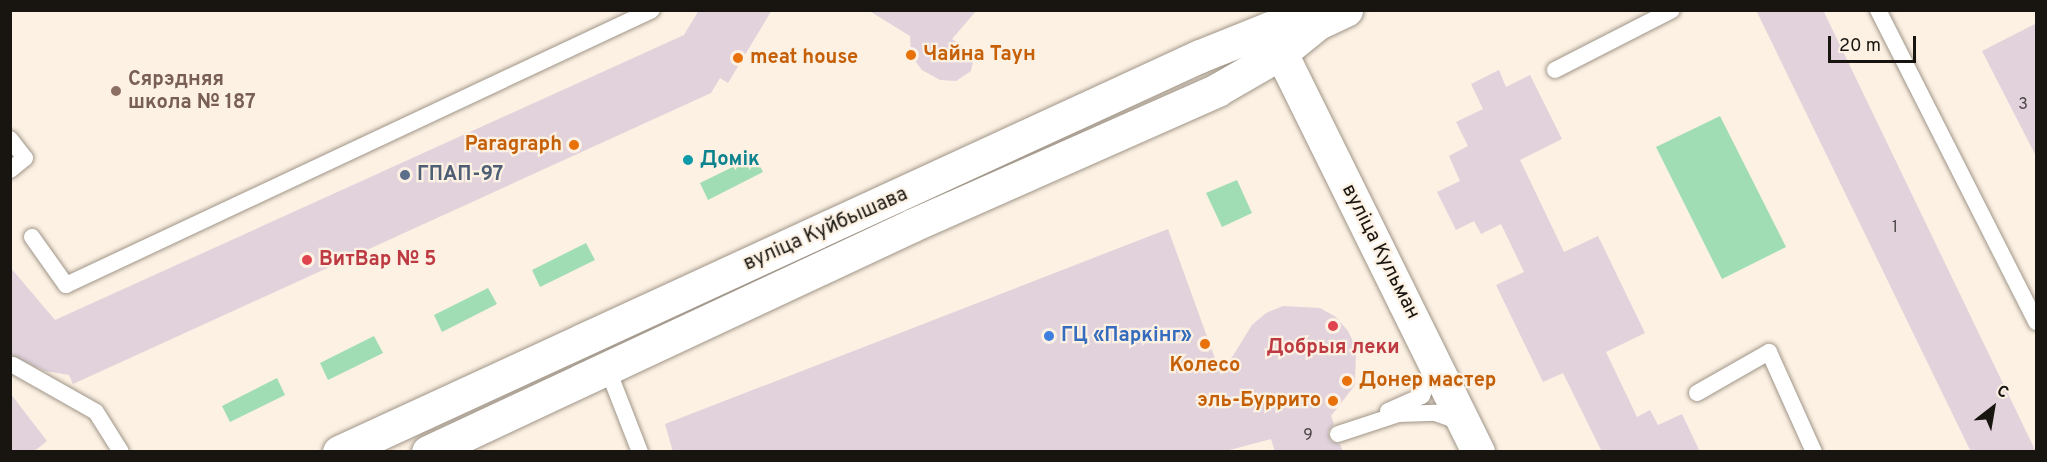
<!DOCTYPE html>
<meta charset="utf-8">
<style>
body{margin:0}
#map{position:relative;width:2047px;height:462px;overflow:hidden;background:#fcf1e3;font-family:Overpass,sans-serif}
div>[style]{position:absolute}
.green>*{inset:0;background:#a1ddb4}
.building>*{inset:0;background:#e1d2dc}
.roads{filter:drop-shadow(0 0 2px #9f9588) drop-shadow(0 0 2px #9f9588)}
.lane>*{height:16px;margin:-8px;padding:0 8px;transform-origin:8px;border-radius:8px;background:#fff}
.street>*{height:33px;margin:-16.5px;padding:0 16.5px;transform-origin:16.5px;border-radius:16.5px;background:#fff}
.secondary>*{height:33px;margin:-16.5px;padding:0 16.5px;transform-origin:16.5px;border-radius:16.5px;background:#fff}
.dots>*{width:16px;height:16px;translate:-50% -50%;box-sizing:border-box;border:3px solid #fcf1e3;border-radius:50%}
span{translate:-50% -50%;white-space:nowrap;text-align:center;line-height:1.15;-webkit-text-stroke:4.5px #fcf1e3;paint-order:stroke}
.number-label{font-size:16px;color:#4a4443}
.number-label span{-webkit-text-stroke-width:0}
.food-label{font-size:20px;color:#c56008;font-weight:700}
.left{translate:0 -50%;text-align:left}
.right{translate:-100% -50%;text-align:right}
.education-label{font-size:20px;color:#785e54;font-weight:700}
.culture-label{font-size:20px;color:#0d838f;font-weight:700}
.service-label{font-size:20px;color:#4e5e75;font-weight:700}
.street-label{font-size:20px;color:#181510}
.health-label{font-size:20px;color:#be3a42;font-weight:700}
.shop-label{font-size:20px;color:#366cbe;font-weight:700}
.frame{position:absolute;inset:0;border:12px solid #181510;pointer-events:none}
.north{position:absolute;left:1963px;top:378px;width:60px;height:60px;-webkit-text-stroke:4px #fcf1e3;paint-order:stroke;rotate:31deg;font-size:16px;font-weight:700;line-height:24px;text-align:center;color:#181510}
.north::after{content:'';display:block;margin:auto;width:21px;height:27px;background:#181510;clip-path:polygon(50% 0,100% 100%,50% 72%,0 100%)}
.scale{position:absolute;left:1828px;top:36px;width:88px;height:27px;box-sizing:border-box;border:3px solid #181510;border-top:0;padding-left:8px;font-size:18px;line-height:21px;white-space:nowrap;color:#181510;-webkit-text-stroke:4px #fcf1e3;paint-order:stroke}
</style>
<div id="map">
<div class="green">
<i style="clip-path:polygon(1720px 116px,1786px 247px,1722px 279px,1656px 147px)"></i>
<i style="clip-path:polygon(755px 156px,763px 172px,708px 200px,700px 183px)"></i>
<i style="clip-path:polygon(1237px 180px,1252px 213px,1222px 227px,1206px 193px)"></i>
<i style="clip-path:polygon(586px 243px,595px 260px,540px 287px,532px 270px)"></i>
<i style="clip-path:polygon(488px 288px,497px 304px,442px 332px,434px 315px)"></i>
<i style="clip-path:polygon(374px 336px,383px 353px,328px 380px,320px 363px)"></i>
<i style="clip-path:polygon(277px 378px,285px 395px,230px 422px,222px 406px)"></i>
</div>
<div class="building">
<i style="clip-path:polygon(699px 10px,772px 10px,728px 83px,720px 78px,711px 93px,73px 384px,69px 375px,45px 371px,10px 355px,10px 267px,55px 320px,684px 35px)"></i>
<i style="clip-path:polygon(868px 10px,977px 10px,952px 39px,974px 56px,971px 71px,956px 81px,940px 80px,922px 70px,911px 55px,910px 36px)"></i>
<i style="clip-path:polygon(1756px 10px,1823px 10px,2036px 452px,1971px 452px)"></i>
<i style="clip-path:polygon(2037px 23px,2037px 158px,1982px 51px)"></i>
<i style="clip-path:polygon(1499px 70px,1506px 87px,1530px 75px,1562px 139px,1520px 160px,1564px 252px,1598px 236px,1645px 333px,1606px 352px,1637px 417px,1650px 410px,1658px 425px,1682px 414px,1700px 452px,1602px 452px,1563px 373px,1543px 382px,1496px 285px,1524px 272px,1501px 224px,1481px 234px,1474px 221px,1456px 230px,1437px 192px,1460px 181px,1449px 156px,1468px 146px,1456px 122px,1483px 109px,1471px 84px)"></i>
<i style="clip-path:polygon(1168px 229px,1221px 375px,1252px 325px,1266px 313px,1283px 306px,1320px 308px,1336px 317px,1348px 331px,1356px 348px,1355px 385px,1331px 416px,1334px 424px,1328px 432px,1331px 441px,1340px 444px,1343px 452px,1275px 452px,1271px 439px,1222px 452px,673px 452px,665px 424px)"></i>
<i style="clip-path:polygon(10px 393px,47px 441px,33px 452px,10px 452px)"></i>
</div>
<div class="roads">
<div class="lane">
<i style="left:1878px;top:10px;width:350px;rotate:63.1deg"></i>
<i style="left:1555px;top:70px;width:131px;rotate:-27.1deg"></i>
<i style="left:10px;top:139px;width:24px;rotate:52deg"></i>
<i style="left:25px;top:158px;width:19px;rotate:141deg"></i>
<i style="left:32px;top:237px;width:59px;rotate:54.7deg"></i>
<i style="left:66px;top:285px;width:647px;rotate:-25.14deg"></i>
<i style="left:13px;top:365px;width:95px;rotate:29.5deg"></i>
<i style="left:96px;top:412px;width:47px;rotate:58deg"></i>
<i style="left:608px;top:370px;width:88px;rotate:68.7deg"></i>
<i style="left:1697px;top:393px;width:83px;rotate:-29.7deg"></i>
<i style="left:1769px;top:352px;width:110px;rotate:65.8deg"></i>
<i style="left:1388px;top:411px;width:37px;rotate:-24deg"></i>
<i style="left:1422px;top:396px;width:33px;rotate:-69deg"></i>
<i style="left:1338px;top:434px;width:64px;rotate:-18.2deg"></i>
<i style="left:1399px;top:414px;width:36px;rotate:-2deg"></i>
<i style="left:1435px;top:413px;width:28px;rotate:19deg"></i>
</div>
<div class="street">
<i style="left:1281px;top:53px;width:445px;rotate:63.7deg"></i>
</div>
<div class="secondary">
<i style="left:339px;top:452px;width:948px;rotate:-24.7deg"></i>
<i style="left:1200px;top:56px;width:75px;rotate:-21.8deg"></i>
<i style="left:1270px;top:28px;width:48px;rotate:-5.9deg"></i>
<i style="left:428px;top:452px;width:535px;rotate:-25.08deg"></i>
<i style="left:913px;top:225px;width:333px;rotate:-23.9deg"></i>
<i style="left:1217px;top:90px;width:74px;rotate:-30deg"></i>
<i style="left:1281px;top:53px;width:48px;rotate:-39deg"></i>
<i style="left:1318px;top:23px;width:31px;rotate:-25deg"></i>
</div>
</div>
<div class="dots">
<i style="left:911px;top:55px;background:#e8710a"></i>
<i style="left:738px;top:58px;background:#e8710a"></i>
<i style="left:116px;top:91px;background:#8d6e63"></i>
<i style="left:574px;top:145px;background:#e8710a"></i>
<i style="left:688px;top:160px;background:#0f9aa8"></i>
<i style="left:405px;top:175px;background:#5c6f8a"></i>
<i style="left:307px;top:260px;background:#e0444e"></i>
<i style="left:1333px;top:326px;background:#e0444e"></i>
<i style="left:1049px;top:336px;background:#3f7fe0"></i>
<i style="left:1205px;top:344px;background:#e8710a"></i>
<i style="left:1347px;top:381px;background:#e8710a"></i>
<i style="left:1333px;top:401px;background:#e8710a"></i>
</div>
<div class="number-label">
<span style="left:2023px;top:105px">3</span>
<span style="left:1895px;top:228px">1</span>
<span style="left:1308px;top:436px">9</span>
</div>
<div class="food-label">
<span class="left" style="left:923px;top:55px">Чайна Таун</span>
<span class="left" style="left:750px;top:58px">meat house</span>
<span class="right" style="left:562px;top:145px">Paragraph</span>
<span style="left:1205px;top:366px">Колесо</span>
<span class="left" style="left:1359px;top:381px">Донер мастер</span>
<span class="right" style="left:1321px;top:401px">эль-Буррито</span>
</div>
<div class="education-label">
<span class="left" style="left:128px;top:92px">Сярэдняя<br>школа № 187</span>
</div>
<div class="culture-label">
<span class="left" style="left:700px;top:160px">Домік</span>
</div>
<div class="service-label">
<span class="left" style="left:417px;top:175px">ГПАП-97</span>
</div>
<div class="street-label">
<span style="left:826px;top:230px;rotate:-24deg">вуліца Куйбышава</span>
<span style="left:1380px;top:252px;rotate:63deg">вуліца Кульман</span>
</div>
<div class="health-label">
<span class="left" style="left:319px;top:260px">ВитВар № 5</span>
<span style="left:1333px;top:348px">Добрыя леки</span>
</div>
<div class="shop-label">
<span class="left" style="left:1061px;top:336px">ГЦ «Паркінг»</span>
</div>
<div class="frame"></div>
<div class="north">С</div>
<div class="scale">20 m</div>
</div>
